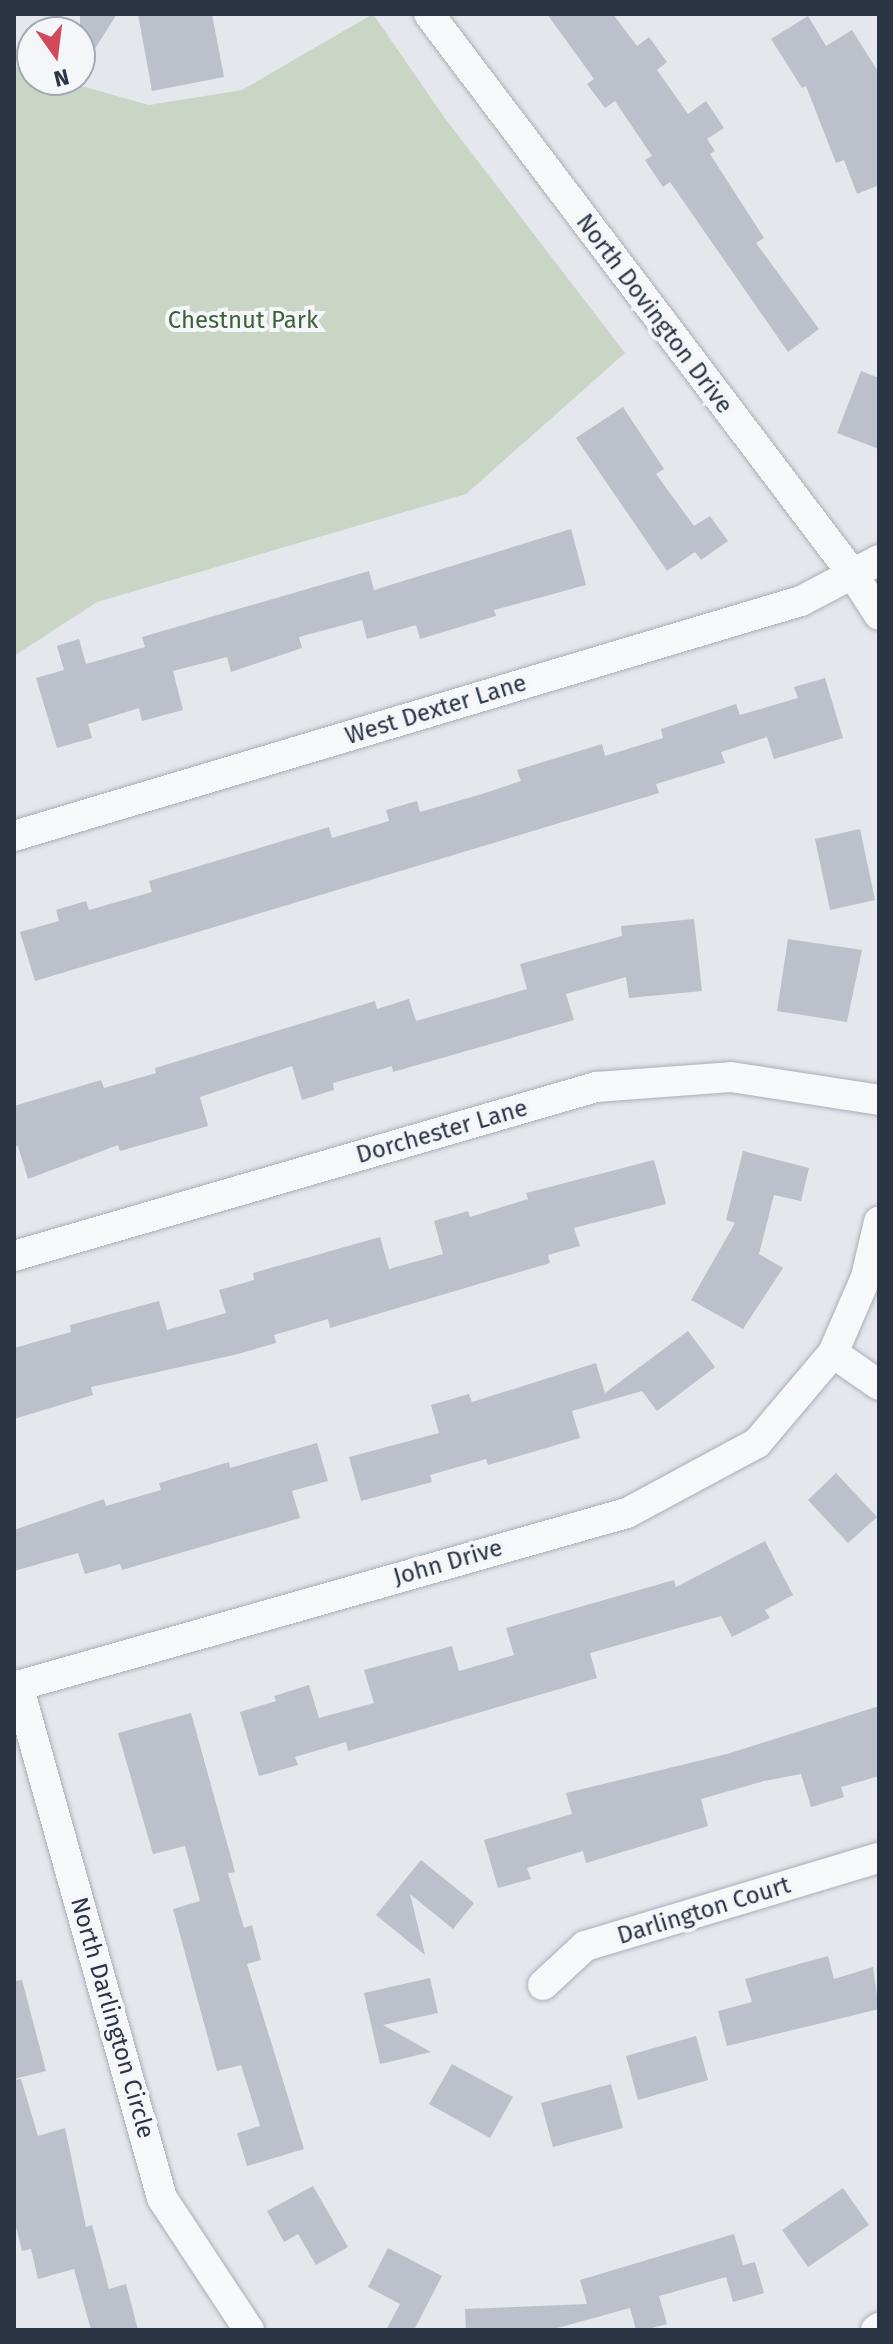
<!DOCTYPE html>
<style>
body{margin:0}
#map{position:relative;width:893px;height:2344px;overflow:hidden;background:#e4e7ec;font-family:"Fira Sans",sans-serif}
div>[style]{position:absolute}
.green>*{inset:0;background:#c9d6c5}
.building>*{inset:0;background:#bbc0ca}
.roads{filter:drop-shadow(0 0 2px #a9aeb7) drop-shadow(0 0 2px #a9aeb7)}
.minor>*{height:30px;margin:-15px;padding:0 15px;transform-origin:15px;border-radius:15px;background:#f7f8fa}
span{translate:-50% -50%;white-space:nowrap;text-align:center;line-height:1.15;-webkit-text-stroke:8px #f4f6f9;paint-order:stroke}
.street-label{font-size:24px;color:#2b3445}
.park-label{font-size:24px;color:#3f6138}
.frame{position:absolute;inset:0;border:16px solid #2b3445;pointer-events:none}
.north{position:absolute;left:16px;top:16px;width:80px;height:80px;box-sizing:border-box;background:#f4f6f9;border:2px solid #a4a8b1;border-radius:50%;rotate:166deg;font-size:22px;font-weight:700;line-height:32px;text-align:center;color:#2b3445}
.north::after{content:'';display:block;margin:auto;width:28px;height:36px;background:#d1495b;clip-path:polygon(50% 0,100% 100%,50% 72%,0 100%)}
</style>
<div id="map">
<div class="green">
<i style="clip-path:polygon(373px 14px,444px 117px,625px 353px,466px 494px,97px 602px,14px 656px,14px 66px,32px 72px,32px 80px,60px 80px,149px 105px,242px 90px)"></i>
</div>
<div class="building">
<i style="clip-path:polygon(80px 14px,117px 14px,80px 72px)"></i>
<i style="clip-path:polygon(138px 14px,212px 14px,224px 77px,152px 91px)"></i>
<i style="clip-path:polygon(547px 14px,613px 14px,637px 46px,649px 37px,667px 62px,657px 70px,688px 114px,706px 101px,724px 128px,707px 139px,715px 151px,710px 154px,764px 238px,756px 243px,819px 329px,788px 352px,670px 182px,663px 187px,645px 160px,652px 156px,615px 101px,605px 108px,587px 84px,594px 79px)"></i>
<i style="clip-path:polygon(808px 16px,826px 46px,852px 30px,879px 73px,879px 185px,857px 194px,844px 160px,836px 163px,806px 86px,802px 88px,771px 39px)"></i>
<i style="clip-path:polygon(861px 371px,879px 378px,879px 449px,837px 433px)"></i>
<i style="clip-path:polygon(623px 407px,664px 469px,656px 474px,694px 526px,710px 516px,728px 541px,701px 560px,695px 552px,667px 571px,576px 438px)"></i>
<i style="clip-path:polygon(571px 529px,586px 585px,494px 610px,496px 616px,420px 639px,416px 625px,367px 639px,362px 620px,299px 637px,302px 648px,231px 672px,227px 657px,173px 671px,183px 710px,142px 721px,139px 708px,88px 724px,92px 738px,57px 748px,36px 678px,64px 670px,57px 646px,79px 639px,86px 664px,145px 647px,142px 637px,369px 571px,374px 590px)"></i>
<i style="clip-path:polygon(825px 678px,843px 738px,774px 759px,767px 737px,721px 752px,725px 763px,656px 784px,659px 793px,35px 981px,20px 932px,59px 921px,56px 910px,86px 901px,89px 910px,152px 892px,149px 881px,329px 827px,332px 838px,389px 821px,386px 810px,417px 801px,420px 812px,482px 794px,521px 781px,517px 770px,602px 744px,605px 756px,663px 738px,661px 729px,736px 704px,740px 715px,798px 698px,794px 687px)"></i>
<i style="clip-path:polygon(860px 829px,875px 900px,830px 910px,815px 839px)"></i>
<i style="clip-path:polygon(694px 919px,702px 991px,629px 998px,626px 977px,566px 994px,574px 1020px,393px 1072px,392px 1066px,333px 1083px,334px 1090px,302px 1100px,292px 1066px,200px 1097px,208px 1126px,120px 1151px,118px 1145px,28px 1179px,18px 1146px,14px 1147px,14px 1106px,101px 1080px,104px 1088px,156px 1073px,155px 1068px,375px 1001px,377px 1009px,409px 999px,416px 1021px,527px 989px,520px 964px,622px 936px,621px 926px)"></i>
<i style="clip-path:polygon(788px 939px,862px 950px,847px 1022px,777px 1011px)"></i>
<i style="clip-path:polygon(743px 1151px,809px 1168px,801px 1201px,774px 1195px,759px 1254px,783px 1268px,743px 1329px,691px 1300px,735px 1223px,726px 1220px)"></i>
<i style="clip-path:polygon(654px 1160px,666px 1204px,574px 1228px,580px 1246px,548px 1255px,550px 1263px,330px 1328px,328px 1319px,274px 1335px,276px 1343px,238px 1354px,91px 1387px,93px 1395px,14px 1419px,14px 1348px,71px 1332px,70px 1325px,159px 1301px,167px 1330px,226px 1313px,219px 1290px,254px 1280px,253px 1273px,380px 1237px,389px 1269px,443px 1254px,434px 1221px,468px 1211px,470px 1217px,528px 1199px,526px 1193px)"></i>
<i style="clip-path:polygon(688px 1331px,715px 1367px,657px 1411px,642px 1391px,572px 1411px,580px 1438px,488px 1465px,486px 1459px,430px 1475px,432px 1482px,361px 1501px,349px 1457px,439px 1433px,431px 1405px,469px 1394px,472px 1402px,596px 1363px,605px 1393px)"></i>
<i style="clip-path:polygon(317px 1443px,328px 1481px,292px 1491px,300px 1518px,122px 1570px,120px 1564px,85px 1574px,78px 1553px,14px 1571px,14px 1530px,104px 1499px,106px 1506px,161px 1490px,159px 1483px,229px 1462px,230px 1468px)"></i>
<i style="clip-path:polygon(836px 1473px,877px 1517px,848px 1543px,808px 1500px)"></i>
<i style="clip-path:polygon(765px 1541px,793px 1595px,765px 1610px,770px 1618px,732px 1637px,721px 1616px,590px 1653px,597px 1678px,348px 1751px,346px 1742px,295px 1757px,298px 1765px,259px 1776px,240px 1712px,276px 1701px,274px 1696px,309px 1685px,319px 1718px,374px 1703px,364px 1670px,452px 1646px,459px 1671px,514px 1655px,506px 1628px,674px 1580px,676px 1587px)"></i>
<i style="clip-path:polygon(879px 1706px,879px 1776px,841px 1787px,844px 1797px,811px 1807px,801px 1774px,764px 1781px,701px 1799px,708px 1826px,586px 1863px,583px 1851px,527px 1868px,531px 1879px,498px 1888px,484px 1840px,572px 1814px,566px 1793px,727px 1754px)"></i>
<i style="clip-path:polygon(191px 1713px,235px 1872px,228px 1873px,244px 1928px,252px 1925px,261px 1960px,247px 1964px,304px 2149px,247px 2166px,237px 2133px,260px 2126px,241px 2065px,217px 2071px,173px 1909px,200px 1901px,185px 1846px,153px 1854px,118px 1733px)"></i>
<i style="clip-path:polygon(421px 1860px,474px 1903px,453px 1929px,410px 1894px,425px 1955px,376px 1915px)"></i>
<i style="clip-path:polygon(828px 1956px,834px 1979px,873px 1967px,879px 2009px,727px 2046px,718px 2011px,752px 2002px,745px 1979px)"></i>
<i style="clip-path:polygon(430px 1978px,438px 2013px,383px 2025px,431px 2052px,380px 2064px,364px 1993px)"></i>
<i style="clip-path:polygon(22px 1980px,46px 2071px,14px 2079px,14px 1981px)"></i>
<i style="clip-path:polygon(696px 2036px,708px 2080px,638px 2100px,626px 2056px)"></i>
<i style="clip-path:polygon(452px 2064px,513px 2097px,490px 2138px,429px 2104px)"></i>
<i style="clip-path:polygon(21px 2079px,38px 2136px,65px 2128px,86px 2227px,92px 2225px,109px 2289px,126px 2284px,138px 2330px,91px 2330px,74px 2269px,38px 2279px,31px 2249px,22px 2251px,14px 2219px,14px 2080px)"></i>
<i style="clip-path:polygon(611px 2084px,623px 2128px,553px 2147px,541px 2103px)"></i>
<i style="clip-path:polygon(313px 2186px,348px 2247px,316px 2265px,298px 2234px,284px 2242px,267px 2211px)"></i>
<i style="clip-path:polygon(843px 2188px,869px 2225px,808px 2267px,782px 2230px)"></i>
<i style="clip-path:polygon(734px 2234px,743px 2265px,755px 2262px,764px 2293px,733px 2302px,726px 2277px,659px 2296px,667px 2324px,644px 2330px,636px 2330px,630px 2308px,550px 2330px,466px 2330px,465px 2309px,587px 2304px,580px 2280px)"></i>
<i style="clip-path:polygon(388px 2248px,442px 2276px,414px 2330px,386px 2330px,400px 2304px,368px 2287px)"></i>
</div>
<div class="roads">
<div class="minor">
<i style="left:429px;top:14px;width:705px;rotate:52.9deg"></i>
<i style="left:854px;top:576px;width:46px;rotate:57.3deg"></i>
<i style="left:14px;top:836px;width:821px;rotate:-16.63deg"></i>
<i style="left:801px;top:601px;width:88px;rotate:-27.7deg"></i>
<i style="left:14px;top:1256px;width:606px;rotate:-16.19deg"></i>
<i style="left:596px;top:1087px;width:135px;rotate:-4.2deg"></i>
<i style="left:731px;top:1077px;width:150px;rotate:8.8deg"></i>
<i style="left:833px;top:1353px;width:56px;rotate:34.8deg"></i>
<i style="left:18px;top:1685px;width:533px;rotate:74.32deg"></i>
<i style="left:162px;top:2198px;width:158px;rotate:56.6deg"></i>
<i style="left:14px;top:1687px;width:637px;rotate:-15.85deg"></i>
<i style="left:627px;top:1513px;width:148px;rotate:-28.3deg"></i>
<i style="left:757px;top:1443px;width:118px;rotate:-49.8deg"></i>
<i style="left:833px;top:1353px;width:83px;rotate:-66.5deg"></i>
<i style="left:866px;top:1277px;width:57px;rotate:-76.7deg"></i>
<i style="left:543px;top:1985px;width:57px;rotate:-42.9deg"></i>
<i style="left:585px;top:1946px;width:307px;rotate:-16.7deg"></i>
<i style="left:876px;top:2330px;width:4px;rotate:-34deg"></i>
</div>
</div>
<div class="street-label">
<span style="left:654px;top:314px;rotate:53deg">North Dovington Drive</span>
<span style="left:436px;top:710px;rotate:-17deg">West Dexter Lane</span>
<span style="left:442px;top:1132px;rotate:-16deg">Dorchester Lane</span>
<span style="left:448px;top:1563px;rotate:-16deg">John Drive</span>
<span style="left:704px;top:1911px;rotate:-17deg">Darlington Court</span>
<span style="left:112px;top:2018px;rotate:74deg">North Darlington Circle</span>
</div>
<div class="park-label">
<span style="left:243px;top:321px">Chestnut Park</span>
</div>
<div class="frame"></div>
<div class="north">N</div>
</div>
